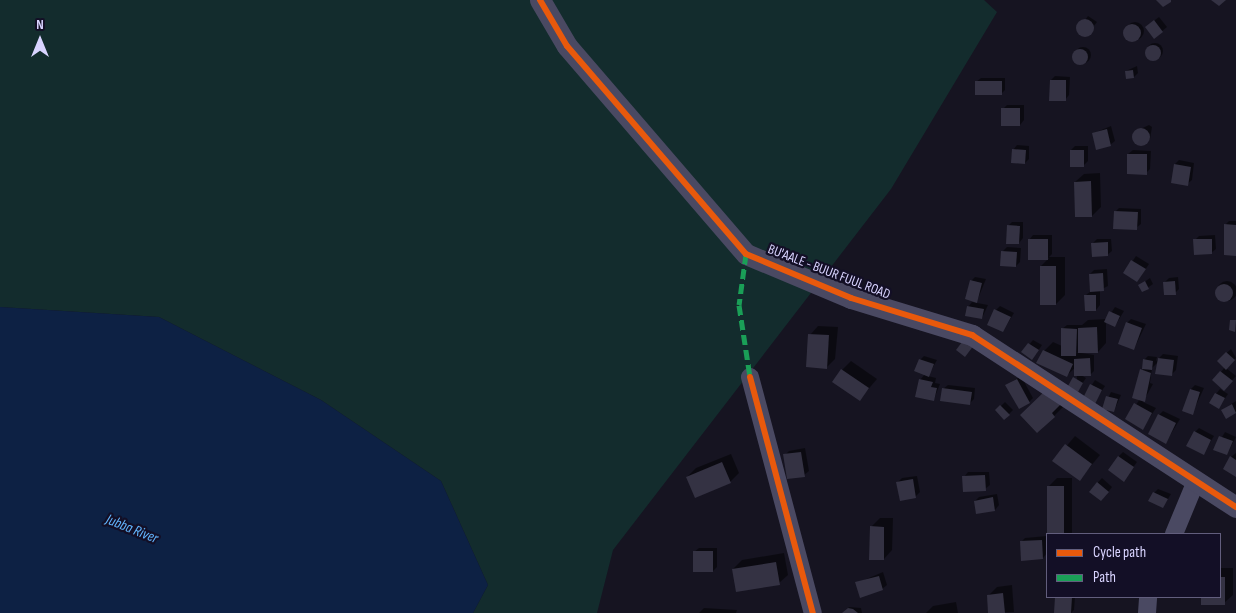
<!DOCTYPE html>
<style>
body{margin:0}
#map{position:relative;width:1236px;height:613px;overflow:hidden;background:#161421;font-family:"Sofia Sans Condensed",sans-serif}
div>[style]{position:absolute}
.green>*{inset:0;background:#132c2d}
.water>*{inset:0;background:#0d2144}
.shadow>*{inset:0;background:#0007}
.round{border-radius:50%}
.building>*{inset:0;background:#343243}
.minor>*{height:18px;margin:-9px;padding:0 9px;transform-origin:9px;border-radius:9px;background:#4a4962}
.tertiary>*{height:21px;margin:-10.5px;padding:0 10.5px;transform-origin:10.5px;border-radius:10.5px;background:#4a4962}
.quiet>*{height:5px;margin-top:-2.5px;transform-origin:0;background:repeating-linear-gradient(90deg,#1a9f57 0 10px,transparent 0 15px)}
.cycleway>*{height:6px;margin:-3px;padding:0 3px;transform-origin:3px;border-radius:3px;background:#e8590c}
span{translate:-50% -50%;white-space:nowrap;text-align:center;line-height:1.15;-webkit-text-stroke:4.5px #130f26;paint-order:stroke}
.street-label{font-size:14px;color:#d9d4ff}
.water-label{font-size:15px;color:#62b6ff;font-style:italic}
.legend{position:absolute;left:1046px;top:533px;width:175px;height:65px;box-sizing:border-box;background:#130f26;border:1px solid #625e7d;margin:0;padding:6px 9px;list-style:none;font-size:15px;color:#d9d4ff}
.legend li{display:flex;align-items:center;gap:10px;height:25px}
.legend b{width:25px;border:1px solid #625e7d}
.north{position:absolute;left:15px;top:15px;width:50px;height:50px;-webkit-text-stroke:4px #130f26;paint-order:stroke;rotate:0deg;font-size:14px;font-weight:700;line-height:20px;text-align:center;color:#d9d4ff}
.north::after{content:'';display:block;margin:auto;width:18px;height:22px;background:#d9d4ff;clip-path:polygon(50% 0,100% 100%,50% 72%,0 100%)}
</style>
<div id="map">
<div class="green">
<i style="clip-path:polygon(0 0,984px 0,997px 12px,891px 189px,613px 550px,597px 613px,473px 613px,488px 585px,441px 481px,321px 400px,159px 317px,0 307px)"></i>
</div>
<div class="water">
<i style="clip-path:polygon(0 307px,159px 317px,321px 400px,441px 481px,488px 585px,473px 613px,0 613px)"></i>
</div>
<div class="shadow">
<i style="clip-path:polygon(1088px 16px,1097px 22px,1087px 35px,1078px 30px)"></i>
<i style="clip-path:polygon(1159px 17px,1167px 27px,1155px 37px,1151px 23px)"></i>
<i class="round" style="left:1126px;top:22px;width:18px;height:18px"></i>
<i class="round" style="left:1147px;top:43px;width:16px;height:16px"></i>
<i class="round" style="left:1075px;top:47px;width:16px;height:16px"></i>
<i style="clip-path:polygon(1137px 66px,1138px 73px,1134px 77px,1126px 71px)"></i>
<i style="clip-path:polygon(1055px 76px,1070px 77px,1069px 95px,1065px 100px,1051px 80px)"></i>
<i style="clip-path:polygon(981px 78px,1005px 78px,1005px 90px,1001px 94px,976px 82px)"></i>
<i style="clip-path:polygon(1007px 105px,1024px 105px,1024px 120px,1020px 125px,1003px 109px)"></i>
<i style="clip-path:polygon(1149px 125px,1152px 127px,1150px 139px,1138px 145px,1133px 138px,1136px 131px)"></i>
<i style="clip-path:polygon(1111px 126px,1115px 141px,1110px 145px,1094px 133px)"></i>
<i style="clip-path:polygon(1017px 145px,1029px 146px,1029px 159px,1025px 163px,1013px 150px)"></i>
<i style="clip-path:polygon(1075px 146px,1088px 146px,1088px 161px,1083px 166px,1071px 150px)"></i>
<i style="clip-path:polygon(1133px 150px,1151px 151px,1150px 169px,1146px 173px,1128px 154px)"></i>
<i style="clip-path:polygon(1179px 160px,1194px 163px,1192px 180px,1187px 184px,1175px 164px)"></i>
<i style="clip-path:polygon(1100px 173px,1101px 207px,1092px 216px,1075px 182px,1084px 174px)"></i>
<i style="clip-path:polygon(1119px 208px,1141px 209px,1141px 224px,1136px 228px,1115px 212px)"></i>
<i style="clip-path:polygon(1229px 221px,1236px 221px,1236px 254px,1225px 225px)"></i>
<i style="clip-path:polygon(1012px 222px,1023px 222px,1023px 238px,1019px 243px,1008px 226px)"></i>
<i style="clip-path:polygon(1033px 235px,1052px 235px,1052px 254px,1049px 257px,1065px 257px,1065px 295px,1056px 304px,1041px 266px,1049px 258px,1029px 259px,1029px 240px)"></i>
<i style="clip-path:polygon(1215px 235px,1216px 249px,1211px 253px,1195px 240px,1199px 236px)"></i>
<i style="clip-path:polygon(1097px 239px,1111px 239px,1112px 251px,1107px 255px,1093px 243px)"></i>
<i style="clip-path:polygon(1007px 247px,1021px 248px,1020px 262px,1016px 266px,1003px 251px)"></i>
<i style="clip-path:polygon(1136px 256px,1149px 264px,1141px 276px,1125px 272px)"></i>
<i style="clip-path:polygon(1107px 269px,1108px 286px,1100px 290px,1100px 305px,1096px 310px,1086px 295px,1091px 291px,1090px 274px,1094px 270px)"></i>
<i style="clip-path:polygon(975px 277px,986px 279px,977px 301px,971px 281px)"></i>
<i style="clip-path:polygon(1178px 277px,1179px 289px,1175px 293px,1165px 282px,1169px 278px)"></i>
<i style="clip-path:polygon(1150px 278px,1153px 284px,1143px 291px,1140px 285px)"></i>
<i class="round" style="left:1217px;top:281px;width:20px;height:20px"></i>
<i style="clip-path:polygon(972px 302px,988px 305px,982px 318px,968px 307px)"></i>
<i style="clip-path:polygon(1000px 306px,1014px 313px,1003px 331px,996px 310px)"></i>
<i style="clip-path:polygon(1115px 307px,1124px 311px,1115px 326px,1106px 322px,1106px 343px,1098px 352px,1075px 352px,1094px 355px,1094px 371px,1090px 375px,1081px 375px,1086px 378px,1078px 390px,1076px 367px,1066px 376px,1044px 351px,1053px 342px,1062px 346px,1062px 329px,1067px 325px,1082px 325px,1088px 320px,1107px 319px)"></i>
<i style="clip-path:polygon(1131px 319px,1146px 324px,1134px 349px,1127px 323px)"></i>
<i style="clip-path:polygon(818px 326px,838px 327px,835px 359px,826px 368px,810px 335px)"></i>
<i style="clip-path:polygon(1033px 340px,1042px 345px,1036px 354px,1023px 352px)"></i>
<i style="clip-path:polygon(1231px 349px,1236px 358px,1226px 368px,1236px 376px,1228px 385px,1221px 372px,1225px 367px,1218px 361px)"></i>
<i style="clip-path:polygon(1163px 354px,1178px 356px,1176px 370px,1172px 374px,1158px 362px,1152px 368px,1150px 383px,1153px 384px,1143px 402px,1156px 408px,1143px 428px,1126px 419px,1140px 399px,1144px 360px,1148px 356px,1157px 357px,1156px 361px)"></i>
<i style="clip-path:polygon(924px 356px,937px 360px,928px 376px,936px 378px,935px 383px,940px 384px,934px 399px,920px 380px,925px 374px,920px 360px)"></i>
<i style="clip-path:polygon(851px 361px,877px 379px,859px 400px,842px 370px)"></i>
<i style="clip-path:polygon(1021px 376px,1033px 398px,1029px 402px,1007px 385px)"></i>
<i style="clip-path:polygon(1095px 380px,1105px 386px,1094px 403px,1084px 397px)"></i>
<i style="clip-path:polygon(1057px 382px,1063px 407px,1038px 432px)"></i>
<i style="clip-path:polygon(948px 385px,975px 388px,974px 399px,970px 403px,943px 389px)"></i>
<i style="clip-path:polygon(1195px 385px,1204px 388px,1192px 414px,1191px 389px)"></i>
<i style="clip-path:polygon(1220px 389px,1228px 394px,1219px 407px,1216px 394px)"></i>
<i style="clip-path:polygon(1111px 392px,1121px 395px,1114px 411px,1103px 408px)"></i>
<i style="clip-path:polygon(1236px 401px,1236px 412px,1226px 417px,1222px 410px)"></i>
<i style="clip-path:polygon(1005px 402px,1013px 410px,1005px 418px,997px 410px)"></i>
<i style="clip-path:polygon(1163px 411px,1180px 419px,1166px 442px,1159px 415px)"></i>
<i style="clip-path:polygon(1199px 428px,1214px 436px,1203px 454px,1195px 432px)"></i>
<i style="clip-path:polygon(1225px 432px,1236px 437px,1227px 454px,1215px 449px)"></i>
<i style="clip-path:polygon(1075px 436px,1100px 455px,1080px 479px,1054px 461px)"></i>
<i style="clip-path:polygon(805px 448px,809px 471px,804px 475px,785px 455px,789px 451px)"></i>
<i style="clip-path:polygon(1123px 452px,1137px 462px,1124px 480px,1119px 456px)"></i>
<i style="clip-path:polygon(1236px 453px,1236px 476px,1231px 457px)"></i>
<i style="clip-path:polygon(731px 454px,739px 473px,730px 482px,687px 477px,696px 468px)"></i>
<i style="clip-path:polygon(968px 472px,989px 472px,990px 485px,985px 489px,964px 477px)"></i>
<i style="clip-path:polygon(917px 476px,920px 492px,915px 497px,898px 482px,902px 478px)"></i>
<i style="clip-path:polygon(1057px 478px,1072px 478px,1072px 534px,1048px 534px,1048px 487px)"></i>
<i style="clip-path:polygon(1102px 478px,1112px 487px,1105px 496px,1090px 491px)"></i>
<i style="clip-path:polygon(1158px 489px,1171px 494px,1163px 507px,1154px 493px)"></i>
<i style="clip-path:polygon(997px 494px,999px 505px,995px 510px,975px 501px,979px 497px)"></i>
<i style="clip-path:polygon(880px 518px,893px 518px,892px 550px,884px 559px,871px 527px)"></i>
<i style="clip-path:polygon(1047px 536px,1047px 553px,1043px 558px,1021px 542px,1025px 538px)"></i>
<i style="clip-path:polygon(699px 548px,717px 548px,717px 567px,713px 571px,694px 552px)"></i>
<i style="clip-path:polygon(784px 553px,788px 575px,779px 583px,733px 569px,742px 560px)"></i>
<i style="clip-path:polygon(1220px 568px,1233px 568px,1233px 595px,1224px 603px,1202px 603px,1202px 597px,1220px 597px)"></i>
<i style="clip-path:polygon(883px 572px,887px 585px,882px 589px,857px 583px)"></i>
<i style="clip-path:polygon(1012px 585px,1014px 612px,990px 613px,988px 596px,997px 587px)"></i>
<i style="clip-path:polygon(1056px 597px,1075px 597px,1074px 610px,1071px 613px,1055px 613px)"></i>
<i style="clip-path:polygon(956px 602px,958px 613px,926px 613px,933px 606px)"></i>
<i style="clip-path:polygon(849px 607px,861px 608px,862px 613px,844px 613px)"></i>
<i style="clip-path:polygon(704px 608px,737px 610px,736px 613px,699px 613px)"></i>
</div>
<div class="building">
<i style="clip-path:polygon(1156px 0,1171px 0,1171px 2px,1163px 7px)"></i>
<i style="clip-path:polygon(1211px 0,1226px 0,1219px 6px)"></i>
<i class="round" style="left:1076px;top:19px;width:18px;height:18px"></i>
<i style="clip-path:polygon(1154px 20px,1163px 32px,1154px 39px,1145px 27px)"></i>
<i class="round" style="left:1123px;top:24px;width:18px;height:18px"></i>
<i class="round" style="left:1145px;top:45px;width:16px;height:16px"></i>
<i class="round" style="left:1072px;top:49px;width:16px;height:16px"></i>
<i style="clip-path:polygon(1133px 70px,1134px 78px,1126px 79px,1125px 71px)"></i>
<i style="clip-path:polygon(1050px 80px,1066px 80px,1066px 101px,1049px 101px)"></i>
<i style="clip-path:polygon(975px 81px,1002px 81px,1002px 95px,975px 95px)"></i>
<i style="clip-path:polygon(1001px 108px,1020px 108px,1020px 126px,1001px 126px)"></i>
<i class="round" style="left:1132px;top:128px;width:18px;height:18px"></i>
<i style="clip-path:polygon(1107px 129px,1111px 146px,1096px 150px,1092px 133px)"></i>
<i style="clip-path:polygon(1012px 149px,1026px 150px,1025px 164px,1011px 163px)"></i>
<i style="clip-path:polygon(1070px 150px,1084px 150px,1084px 167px,1070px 167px)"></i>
<i style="clip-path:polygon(1127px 154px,1147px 154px,1147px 175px,1127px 174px)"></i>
<i style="clip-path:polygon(1174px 164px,1191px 167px,1188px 186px,1171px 183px)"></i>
<i style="clip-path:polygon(1091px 181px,1092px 217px,1075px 217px,1074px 182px)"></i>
<i style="clip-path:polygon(1114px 211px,1138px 212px,1137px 230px,1113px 229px)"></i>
<i style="clip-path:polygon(1224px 224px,1236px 225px,1236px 256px,1224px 255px)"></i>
<i style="clip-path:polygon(1007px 225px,1020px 226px,1019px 244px,1006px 244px)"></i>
<i style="clip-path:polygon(1028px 239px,1048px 239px,1048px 260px,1028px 260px)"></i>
<i style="clip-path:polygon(1193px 239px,1212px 239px,1212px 254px,1194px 255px)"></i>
<i style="clip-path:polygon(1108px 242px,1108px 256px,1092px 257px,1091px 243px)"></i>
<i style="clip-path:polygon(1001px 251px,1017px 252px,1016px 267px,1000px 266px)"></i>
<i style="clip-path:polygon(1131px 260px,1146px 269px,1137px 282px,1123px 273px)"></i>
<i style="clip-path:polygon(1040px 266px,1056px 266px,1056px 305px,1040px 305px)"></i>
<i style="clip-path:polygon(1103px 273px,1104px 291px,1090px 292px,1089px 274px)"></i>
<i style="clip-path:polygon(970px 280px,982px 283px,977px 303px,965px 299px)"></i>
<i style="clip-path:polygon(1145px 281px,1149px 289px,1142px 292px,1138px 285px)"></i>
<i style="clip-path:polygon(1175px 281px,1176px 295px,1164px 295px,1163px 282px)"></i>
<i class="round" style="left:1215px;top:284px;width:18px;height:18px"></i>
<i style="clip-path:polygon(1084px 295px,1096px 295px,1096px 311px,1085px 311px)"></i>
<i style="clip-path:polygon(967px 306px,984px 309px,982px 319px,965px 316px)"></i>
<i style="clip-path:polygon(994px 309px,1011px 317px,1003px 332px,987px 325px)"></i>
<i style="clip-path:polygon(1109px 311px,1120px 316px,1115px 327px,1104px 322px)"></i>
<i style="clip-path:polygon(1230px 320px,1236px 320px,1235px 332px,1229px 330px)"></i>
<i style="clip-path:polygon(1126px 322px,1142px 328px,1134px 350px,1118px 344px)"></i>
<i style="clip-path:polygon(1097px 327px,1098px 353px,1078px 353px,1078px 328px)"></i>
<i style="clip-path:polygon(1061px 328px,1077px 329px,1076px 356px,1061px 356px)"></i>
<i style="clip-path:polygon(808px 334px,829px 335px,827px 369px,806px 367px)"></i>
<i style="clip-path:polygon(965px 338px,974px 345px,965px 357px,956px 350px)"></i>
<i style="clip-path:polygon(1028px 343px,1039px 350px,1032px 360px,1021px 352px)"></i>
<i style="clip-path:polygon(1043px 350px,1073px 364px,1067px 377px,1036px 363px)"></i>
<i style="clip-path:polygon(1226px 352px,1235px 360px,1226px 370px,1217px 361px)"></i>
<i style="clip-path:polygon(1090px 358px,1091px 376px,1074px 376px,1074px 359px)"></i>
<i style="clip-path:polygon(1158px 358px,1174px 360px,1172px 376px,1155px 374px)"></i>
<i style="clip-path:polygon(919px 359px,934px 364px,929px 377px,914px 371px)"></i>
<i style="clip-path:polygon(1143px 359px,1153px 361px,1152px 370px,1142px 369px)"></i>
<i style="clip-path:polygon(841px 369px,869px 388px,860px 401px,832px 382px)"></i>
<i style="clip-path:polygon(1140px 369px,1151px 373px,1145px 402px,1132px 398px)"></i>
<i style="clip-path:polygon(1220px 371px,1233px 381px,1224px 391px,1212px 380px)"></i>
<i style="clip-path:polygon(1073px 377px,1083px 383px,1078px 392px,1068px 386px)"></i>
<i style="clip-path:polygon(919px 379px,933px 382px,931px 387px,937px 388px,934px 401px,915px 397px)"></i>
<i style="clip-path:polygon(1017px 379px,1030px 403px,1019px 409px,1005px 385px)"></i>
<i style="clip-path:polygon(1090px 384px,1102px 390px,1095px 404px,1083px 398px)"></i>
<i style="clip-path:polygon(942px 388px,972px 392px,970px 405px,940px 401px)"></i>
<i style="clip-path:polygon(1047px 389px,1061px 404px,1052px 413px,1055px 417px,1037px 433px,1020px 415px)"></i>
<i style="clip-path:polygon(1190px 389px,1200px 392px,1193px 415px,1182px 411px)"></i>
<i style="clip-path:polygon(1215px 393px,1225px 398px,1219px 409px,1209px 403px)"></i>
<i style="clip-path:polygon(1106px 396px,1118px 399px,1114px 412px,1102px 409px)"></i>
<i style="clip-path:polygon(1134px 403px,1152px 413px,1143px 430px,1125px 419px)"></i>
<i style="clip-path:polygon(1232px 404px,1236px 413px,1226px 419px,1221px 410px)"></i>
<i style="clip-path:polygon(1000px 405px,1010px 415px,1004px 420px,995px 410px)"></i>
<i style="clip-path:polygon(1158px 414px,1176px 423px,1166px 444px,1148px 434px)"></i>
<i style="clip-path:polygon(1194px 431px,1211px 440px,1204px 455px,1186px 446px)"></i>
<i style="clip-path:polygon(1219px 436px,1233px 441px,1227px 455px,1213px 450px)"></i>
<i style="clip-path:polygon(1065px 444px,1092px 464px,1080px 481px,1052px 461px)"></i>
<i style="clip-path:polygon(801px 452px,805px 477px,787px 479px,783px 454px)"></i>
<i style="clip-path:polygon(1118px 456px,1134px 467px,1124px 482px,1108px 470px)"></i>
<i style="clip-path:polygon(1230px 456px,1236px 460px,1236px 477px,1223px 469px)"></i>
<i style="clip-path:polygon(722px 462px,731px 483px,695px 498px,686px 477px)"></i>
<i style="clip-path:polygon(985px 475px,986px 491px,963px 492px,962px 476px)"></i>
<i style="clip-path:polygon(913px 479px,916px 498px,900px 501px,896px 482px)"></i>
<i style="clip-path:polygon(1097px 482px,1109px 492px,1101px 501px,1089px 492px)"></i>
<i style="clip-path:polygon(1047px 486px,1064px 486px,1064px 534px,1047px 534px)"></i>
<i style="clip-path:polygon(1153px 492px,1168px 499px,1163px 508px,1148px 501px)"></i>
<i style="clip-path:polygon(993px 497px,995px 511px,976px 514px,974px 501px)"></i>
<i style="clip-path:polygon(870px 526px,884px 527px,884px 560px,869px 560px)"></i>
<i style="clip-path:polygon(1042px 540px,1043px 559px,1021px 561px,1020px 541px)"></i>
<i style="clip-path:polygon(693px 551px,713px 551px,713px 572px,693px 572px)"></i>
<i style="clip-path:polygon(776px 562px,780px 585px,736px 592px,732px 569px)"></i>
<i style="clip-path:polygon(879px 576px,883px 590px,860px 598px,855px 582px)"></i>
<i style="clip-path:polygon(1220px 577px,1225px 577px,1225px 605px,1201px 605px,1201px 597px,1220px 597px)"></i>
<i style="clip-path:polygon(1003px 593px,1005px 613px,988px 613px,987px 595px)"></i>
<i style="clip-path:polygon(1055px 597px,1072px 597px,1071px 613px,1054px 613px)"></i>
<i style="clip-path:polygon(853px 609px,858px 613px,842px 613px,848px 608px)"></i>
</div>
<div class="minor">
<i style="left:750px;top:377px;width:244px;rotate:75.1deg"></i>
<i style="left:1174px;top:534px;width:57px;rotate:-67.5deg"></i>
<i style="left:1147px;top:613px;width:16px;rotate:-86deg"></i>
</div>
<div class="tertiary">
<i style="left:540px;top:0;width:53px;rotate:59.6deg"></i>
<i style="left:567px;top:46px;width:274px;rotate:49.3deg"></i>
<i style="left:746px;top:254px;width:114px;rotate:22.7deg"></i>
<i style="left:851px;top:298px;width:127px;rotate:17deg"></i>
<i style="left:972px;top:335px;width:315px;rotate:33.1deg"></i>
</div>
<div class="quiet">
<i style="left:746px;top:254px;width:51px;rotate:97.8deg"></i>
<i style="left:739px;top:305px;width:73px;rotate:81.3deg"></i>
</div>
<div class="cycleway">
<i style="left:540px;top:0;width:53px;rotate:59.6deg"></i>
<i style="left:567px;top:46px;width:274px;rotate:49.3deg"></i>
<i style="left:746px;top:254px;width:114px;rotate:22.7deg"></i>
<i style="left:851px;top:298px;width:127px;rotate:17deg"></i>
<i style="left:972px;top:335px;width:315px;rotate:33.1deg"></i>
<i style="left:750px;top:377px;width:244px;rotate:75.1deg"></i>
</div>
<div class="street-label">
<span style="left:829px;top:272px;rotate:21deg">BU'AALE - BUUR FUUL ROAD</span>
</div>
<div class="water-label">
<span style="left:132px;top:529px;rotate:22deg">Jubba River</span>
</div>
<ul class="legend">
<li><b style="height:6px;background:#e8590c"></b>Cycle path</li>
<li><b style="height:6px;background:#1a9f57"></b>Path</li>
</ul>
<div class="north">N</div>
</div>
